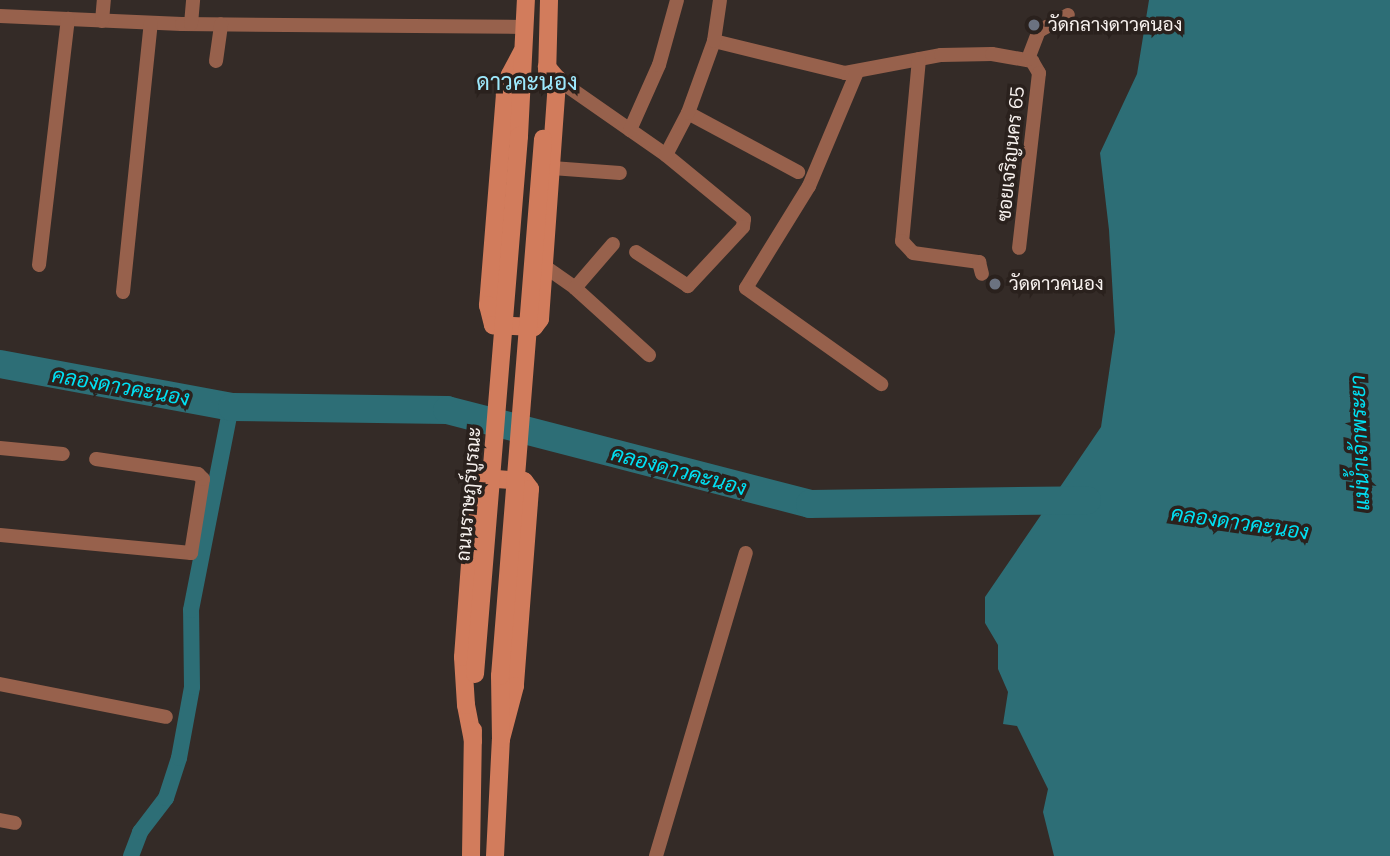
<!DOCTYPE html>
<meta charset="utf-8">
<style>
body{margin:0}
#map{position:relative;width:1390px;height:856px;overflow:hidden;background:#342b27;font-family:Mulish,Sarabun,sans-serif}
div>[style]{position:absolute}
.water>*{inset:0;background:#2d6e76}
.canal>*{height:16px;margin:-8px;padding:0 8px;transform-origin:8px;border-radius:8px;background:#2d6e76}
.river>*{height:28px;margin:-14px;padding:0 14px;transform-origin:14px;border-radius:14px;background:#2d6e76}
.minor>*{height:14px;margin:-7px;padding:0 7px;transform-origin:7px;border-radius:7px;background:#97614c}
.secondary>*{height:18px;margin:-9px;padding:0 9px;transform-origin:9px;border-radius:9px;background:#d27c5c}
.secondary-bridge>*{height:18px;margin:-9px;padding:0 9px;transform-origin:9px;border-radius:9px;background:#d27c5c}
.dots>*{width:19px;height:19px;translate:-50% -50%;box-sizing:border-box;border:4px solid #2a211d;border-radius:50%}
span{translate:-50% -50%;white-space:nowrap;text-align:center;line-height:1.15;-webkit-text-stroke:7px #2a211d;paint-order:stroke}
.poi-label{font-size:19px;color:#f8f2ef}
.left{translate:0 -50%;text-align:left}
.street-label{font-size:19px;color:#f8f2ef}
.water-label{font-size:21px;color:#00e0f3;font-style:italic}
.quarter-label{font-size:23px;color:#9de9fd}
</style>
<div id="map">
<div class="water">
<i style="clip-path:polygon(1149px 0,1390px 0,1390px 856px,1054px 856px,1043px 812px,1048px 789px,1017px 726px,1003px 724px,1008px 692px,998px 669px,998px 645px,985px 623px,985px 597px,1101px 427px,1115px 332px,1109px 230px,1100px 153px,1137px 74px)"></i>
</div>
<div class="canal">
<i style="left:131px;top:856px;width:26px;rotate:-69deg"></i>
<i style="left:140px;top:832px;width:43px;rotate:-52.6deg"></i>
<i style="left:166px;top:798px;width:42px;rotate:-72deg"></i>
<i style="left:179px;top:758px;width:72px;rotate:-79.6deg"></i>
<i style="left:192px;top:687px;width:77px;rotate:-90.7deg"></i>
<i style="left:191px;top:610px;width:208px;rotate:-78.9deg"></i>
</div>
<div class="river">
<i style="left:0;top:364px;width:236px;rotate:10.5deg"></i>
<i style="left:232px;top:407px;width:215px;rotate:0.8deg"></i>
<i style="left:447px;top:410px;width:375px;rotate:14.5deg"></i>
<i style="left:810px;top:504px;width:277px;rotate:-0.8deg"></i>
</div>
<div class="minor">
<i style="left:0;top:16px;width:182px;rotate:2.5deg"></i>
<i style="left:182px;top:24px;width:342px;rotate:0.5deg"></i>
<i style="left:102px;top:21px;width:21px;rotate:-85deg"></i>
<i style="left:191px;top:24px;width:24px;rotate:-85deg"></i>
<i style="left:714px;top:41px;width:135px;rotate:13.7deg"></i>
<i style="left:845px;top:73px;width:98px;rotate:-10.6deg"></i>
<i style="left:941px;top:55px;width:51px;rotate:-1.1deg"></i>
<i style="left:992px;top:54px;width:41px;rotate:9.9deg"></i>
<i style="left:1032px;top:61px;width:14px;rotate:60deg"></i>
<i style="left:1039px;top:73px;width:176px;rotate:96.5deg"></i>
<i style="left:919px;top:59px;width:183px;rotate:95.3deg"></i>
<i style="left:902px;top:241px;width:16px;rotate:47deg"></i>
<i style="left:913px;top:253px;width:67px;rotate:7.8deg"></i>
<i style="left:979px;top:262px;width:12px;rotate:76deg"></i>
<i style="left:1028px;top:59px;width:30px;rotate:-69deg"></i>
<i style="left:1039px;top:31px;width:33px;rotate:-29deg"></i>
<i style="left:216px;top:61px;width:37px;rotate:-82deg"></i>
<i style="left:857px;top:72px;width:124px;rotate:112.8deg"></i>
<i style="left:809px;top:186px;width:120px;rotate:121.7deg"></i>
<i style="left:746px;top:288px;width:166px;rotate:35.4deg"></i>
<i style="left:557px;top:79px;width:133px;rotate:34.9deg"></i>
<i style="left:666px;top:155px;width:101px;rotate:39.4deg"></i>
<i style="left:744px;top:219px;width:8px;rotate:97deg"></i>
<i style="left:743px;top:227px;width:81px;rotate:133deg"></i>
<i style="left:688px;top:286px;width:62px;rotate:-146.8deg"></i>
<i style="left:688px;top:113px;width:125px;rotate:28.2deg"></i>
<i style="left:630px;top:130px;width:71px;rotate:-66deg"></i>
<i style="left:659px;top:65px;width:67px;rotate:-74.5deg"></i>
<i style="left:666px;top:155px;width:47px;rotate:-62.4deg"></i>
<i style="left:688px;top:113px;width:77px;rotate:-70.1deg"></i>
<i style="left:714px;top:41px;width:41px;rotate:-81.7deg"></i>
<i style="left:552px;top:168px;width:68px;rotate:4.2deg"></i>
<i style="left:39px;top:265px;width:248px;rotate:-83.3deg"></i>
<i style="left:544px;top:266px;width:38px;rotate:35deg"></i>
<i style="left:575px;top:288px;width:100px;rotate:42.2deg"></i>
<i style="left:575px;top:288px;width:58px;rotate:-49.2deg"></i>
<i style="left:123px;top:292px;width:270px;rotate:-84.1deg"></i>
<i style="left:0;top:448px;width:63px;rotate:5.4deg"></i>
<i style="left:0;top:535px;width:192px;rotate:5.4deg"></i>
<i style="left:191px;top:553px;width:75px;rotate:-80.8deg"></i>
<i style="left:203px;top:479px;width:7px;rotate:-135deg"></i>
<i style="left:198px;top:474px;width:103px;rotate:-171.6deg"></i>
<i style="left:0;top:684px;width:169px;rotate:11.2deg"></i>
<i style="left:0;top:820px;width:15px;rotate:11deg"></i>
<i style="left:656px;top:856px;width:316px;rotate:-73.5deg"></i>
</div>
<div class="secondary">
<i style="left:522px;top:52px;width:26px;rotate:118deg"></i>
<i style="left:510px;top:75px;width:20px;rotate:105deg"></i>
<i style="left:505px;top:94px;width:212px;rotate:94.6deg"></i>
<i style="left:488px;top:305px;width:21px;rotate:76deg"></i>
<i style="left:493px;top:325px;width:41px;rotate:2.8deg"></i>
<i style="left:534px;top:327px;width:10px;rotate:-53deg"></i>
<i style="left:540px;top:319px;width:241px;rotate:-85.9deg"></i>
<i style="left:557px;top:79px;width:16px;rotate:-130deg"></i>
<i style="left:547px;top:77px;width:77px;rotate:-88.5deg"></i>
<i style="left:519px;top:136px;width:136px;rotate:-87.1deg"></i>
<i style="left:473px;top:741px;width:37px;rotate:-101deg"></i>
<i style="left:466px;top:705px;width:48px;rotate:-93.6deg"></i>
<i style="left:463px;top:657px;width:171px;rotate:-85.7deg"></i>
<i style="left:476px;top:486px;width:11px;rotate:-49deg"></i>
<i style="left:483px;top:478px;width:41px;rotate:4.2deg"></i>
<i style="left:524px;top:481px;width:10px;rotate:53deg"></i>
<i style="left:530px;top:489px;width:198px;rotate:94.4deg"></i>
<i style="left:515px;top:686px;width:55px;rotate:104.8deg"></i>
<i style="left:471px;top:856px;width:126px;rotate:-89.1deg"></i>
<i style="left:495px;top:856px;width:117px;rotate:-87.1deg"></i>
<i style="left:501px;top:739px;width:63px;rotate:-90.9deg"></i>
</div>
<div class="secondary-bridge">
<i style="left:475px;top:674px;width:540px;rotate:-85.32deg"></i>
<i style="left:500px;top:676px;width:539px;rotate:-85.42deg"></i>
</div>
<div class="dots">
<i style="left:1034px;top:25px;background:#6b7280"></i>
<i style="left:995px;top:284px;background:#6b7280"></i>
</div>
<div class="poi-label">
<span class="left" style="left:1048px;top:25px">วัดกลางดาวคนอง</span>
<span class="left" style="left:1009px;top:284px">วัดดาวคนอง</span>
</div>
<div class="street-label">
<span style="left:1011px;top:154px;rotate:-84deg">ซอยเจริญนคร 65</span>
<span style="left:469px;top:494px;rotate:-85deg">ถนนราษฎร์บูรณะ</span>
</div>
<div class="water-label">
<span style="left:121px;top:386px;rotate:10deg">คลองดาวคะนอง</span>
<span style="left:1359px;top:443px;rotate:-92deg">แม่น้ำเจ้าพระยา</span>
<span style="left:679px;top:470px;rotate:15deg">คลองดาวคะนอง</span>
<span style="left:1240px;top:522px;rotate:8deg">คลองดาวคะนอง</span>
</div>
<div class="quarter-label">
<span style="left:527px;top:82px">ดาวคะนอง</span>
</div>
</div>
